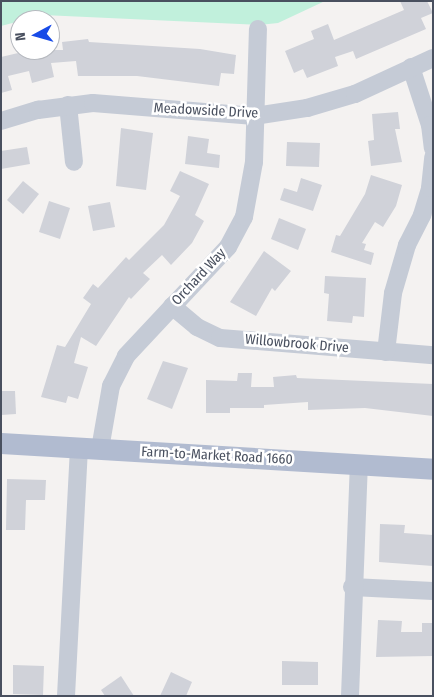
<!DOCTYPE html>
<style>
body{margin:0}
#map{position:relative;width:434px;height:697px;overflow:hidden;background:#f4f2f1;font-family:"Fira Sans Condensed",sans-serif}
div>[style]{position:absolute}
.green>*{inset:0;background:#c1f0dc}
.building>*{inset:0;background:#d0d2d9}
.minor>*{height:18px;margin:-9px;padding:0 9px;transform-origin:9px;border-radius:9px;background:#c5cbd6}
.major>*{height:21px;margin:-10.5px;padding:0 10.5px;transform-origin:10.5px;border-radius:10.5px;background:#b1bbd0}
span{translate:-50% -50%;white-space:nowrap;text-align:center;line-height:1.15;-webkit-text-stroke:5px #fff;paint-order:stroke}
.street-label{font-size:14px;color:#49505f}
.frame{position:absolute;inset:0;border:2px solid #49505f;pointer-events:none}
.north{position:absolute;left:10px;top:10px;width:50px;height:50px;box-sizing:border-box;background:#fff;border:1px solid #b6b9bf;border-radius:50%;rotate:264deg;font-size:14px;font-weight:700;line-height:20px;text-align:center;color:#49505f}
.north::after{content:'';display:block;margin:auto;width:18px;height:22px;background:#184be7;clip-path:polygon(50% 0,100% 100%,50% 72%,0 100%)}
</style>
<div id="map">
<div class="green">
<i style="clip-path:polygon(1px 1px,325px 1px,278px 23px,259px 25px,43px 15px,1px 26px)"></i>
</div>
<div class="building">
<i style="clip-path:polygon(400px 1px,427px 1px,433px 13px,421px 18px,426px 29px,356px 59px,353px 51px,335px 57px,338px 66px,307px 78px,303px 69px,294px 73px,285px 51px,314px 39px,311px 31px,328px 24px,334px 40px,404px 10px)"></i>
<i style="clip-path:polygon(88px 39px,89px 42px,200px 49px,236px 55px,234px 74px,221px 73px,219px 86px,137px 76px,78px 76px,76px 61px,51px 63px,54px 77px,32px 83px,29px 71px,8px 76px,12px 90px,1px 93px,1px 57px,31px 50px,63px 50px,62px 42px)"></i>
<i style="clip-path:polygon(398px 112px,400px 129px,395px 129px,402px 162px,371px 166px,368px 141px,374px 140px,372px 114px)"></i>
<i style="clip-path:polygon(121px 128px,153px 133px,146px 190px,116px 186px)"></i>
<i style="clip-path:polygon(188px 136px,209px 139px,207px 153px,220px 155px,219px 168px,185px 164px)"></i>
<i style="clip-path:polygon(287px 142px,320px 143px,319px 167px,286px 166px)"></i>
<i style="clip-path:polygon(27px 147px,30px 164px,1px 169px,1px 151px)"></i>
<i style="clip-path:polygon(180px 171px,209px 184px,195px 215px,204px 221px,192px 243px,171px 265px,162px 255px,143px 273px,150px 279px,131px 299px,129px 297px,96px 346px,81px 337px,74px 363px,88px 367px,78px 399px,68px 396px,66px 403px,41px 397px,57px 345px,65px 347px,91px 304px,83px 298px,93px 284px,98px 288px,126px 257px,129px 260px,164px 225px,180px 196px,170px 191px)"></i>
<i style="clip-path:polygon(371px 175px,402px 185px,396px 206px,383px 227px,375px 222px,362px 243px,366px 244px,364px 250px,374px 253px,371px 265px,331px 252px,336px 235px,340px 236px,365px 194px)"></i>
<i style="clip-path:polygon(301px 178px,322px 185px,313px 211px,280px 200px,284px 188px,297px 192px)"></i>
<i style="clip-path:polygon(23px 181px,39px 194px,23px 214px,7px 200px)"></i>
<i style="clip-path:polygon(49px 201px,70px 208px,60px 239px,39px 232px)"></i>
<i style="clip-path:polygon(110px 202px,115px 227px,93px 231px,88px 206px)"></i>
<i style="clip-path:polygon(279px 218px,306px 229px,298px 250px,271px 239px)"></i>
<i style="clip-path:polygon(264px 251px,291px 271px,275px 291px,272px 288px,256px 316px,230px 302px)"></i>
<i style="clip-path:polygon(325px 276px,366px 278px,364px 317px,353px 316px,352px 323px,327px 321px,329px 294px,324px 293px)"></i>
<i style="clip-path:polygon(163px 361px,188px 368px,172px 409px,147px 399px)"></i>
<i style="clip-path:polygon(238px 373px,252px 373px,251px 387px,274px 387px,273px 377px,296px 375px,297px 378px,433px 384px,433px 416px,365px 408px,308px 410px,308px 402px,264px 405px,264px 408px,230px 408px,230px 413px,206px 413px,206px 380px,237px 381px)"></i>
<i style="clip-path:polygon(1px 391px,15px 391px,16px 414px,1px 415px)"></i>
<i style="clip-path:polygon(7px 479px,46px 480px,45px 500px,26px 500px,25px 530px,6px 530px)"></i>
<i style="clip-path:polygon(380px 524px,405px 525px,404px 533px,433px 535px,433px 566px,379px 562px)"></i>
<i style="clip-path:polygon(378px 620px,402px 621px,401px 632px,422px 632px,422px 623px,433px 623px,433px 656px,376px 657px)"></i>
<i style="clip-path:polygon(282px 661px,318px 662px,318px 685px,282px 685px)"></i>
<i style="clip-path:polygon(13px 665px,44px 666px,43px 695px,13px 694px)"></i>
<i style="clip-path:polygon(171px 672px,192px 682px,186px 696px,160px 696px)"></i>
<i style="clip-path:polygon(121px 676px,134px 696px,105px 696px,101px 690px)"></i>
</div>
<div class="minor">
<i style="left:411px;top:67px;width:61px;rotate:71.9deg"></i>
<i style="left:430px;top:125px;width:23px;rotate:83deg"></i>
<i style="left:68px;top:105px;width:57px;rotate:84deg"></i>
<i style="left:1px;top:121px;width:39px;rotate:-17deg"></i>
<i style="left:38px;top:110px;width:55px;rotate:-7.3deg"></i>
<i style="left:93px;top:103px;width:162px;rotate:4.6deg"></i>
<i style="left:254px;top:116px;width:54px;rotate:-8.6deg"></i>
<i style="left:307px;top:108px;width:50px;rotate:-16.3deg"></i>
<i style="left:355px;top:94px;width:86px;rotate:-24.8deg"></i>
<i style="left:172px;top:306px;width:33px;rotate:40deg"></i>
<i style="left:197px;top:327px;width:25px;rotate:26deg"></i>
<i style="left:220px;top:338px;width:214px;rotate:4.6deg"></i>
<i style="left:386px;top:352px;width:59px;rotate:-83.2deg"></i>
<i style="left:393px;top:293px;width:50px;rotate:-73.7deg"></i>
<i style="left:407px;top:245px;width:34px;rotate:-63deg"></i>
<i style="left:422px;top:215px;width:28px;rotate:-73deg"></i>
<i style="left:430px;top:188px;width:31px;rotate:-84deg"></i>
<i style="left:100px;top:449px;width:64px;rotate:-80.1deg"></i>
<i style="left:111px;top:386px;width:34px;rotate:-63deg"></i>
<i style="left:126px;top:356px;width:149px;rotate:-46.9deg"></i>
<i style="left:228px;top:247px;width:34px;rotate:-62deg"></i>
<i style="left:244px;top:217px;width:56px;rotate:-79.7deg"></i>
<i style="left:254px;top:162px;width:133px;rotate:-88.3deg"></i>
<i style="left:352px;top:587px;width:81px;rotate:2.8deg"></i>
<i style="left:66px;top:696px;width:248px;rotate:-87deg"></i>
<i style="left:350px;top:696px;width:232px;rotate:-87.8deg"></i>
</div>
<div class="major">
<i style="left:1px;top:443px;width:433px;rotate:3.4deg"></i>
</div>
<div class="street-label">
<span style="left:206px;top:111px;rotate:3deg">Meadowside Drive</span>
<span style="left:199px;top:277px;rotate:-47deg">Orchard Way</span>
<span style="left:297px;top:344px;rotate:5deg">Willowbrook Drive</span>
<span style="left:217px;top:456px;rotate:3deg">Farm-to-Market Road 1660</span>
</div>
<div class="frame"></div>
<div class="north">N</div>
</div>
